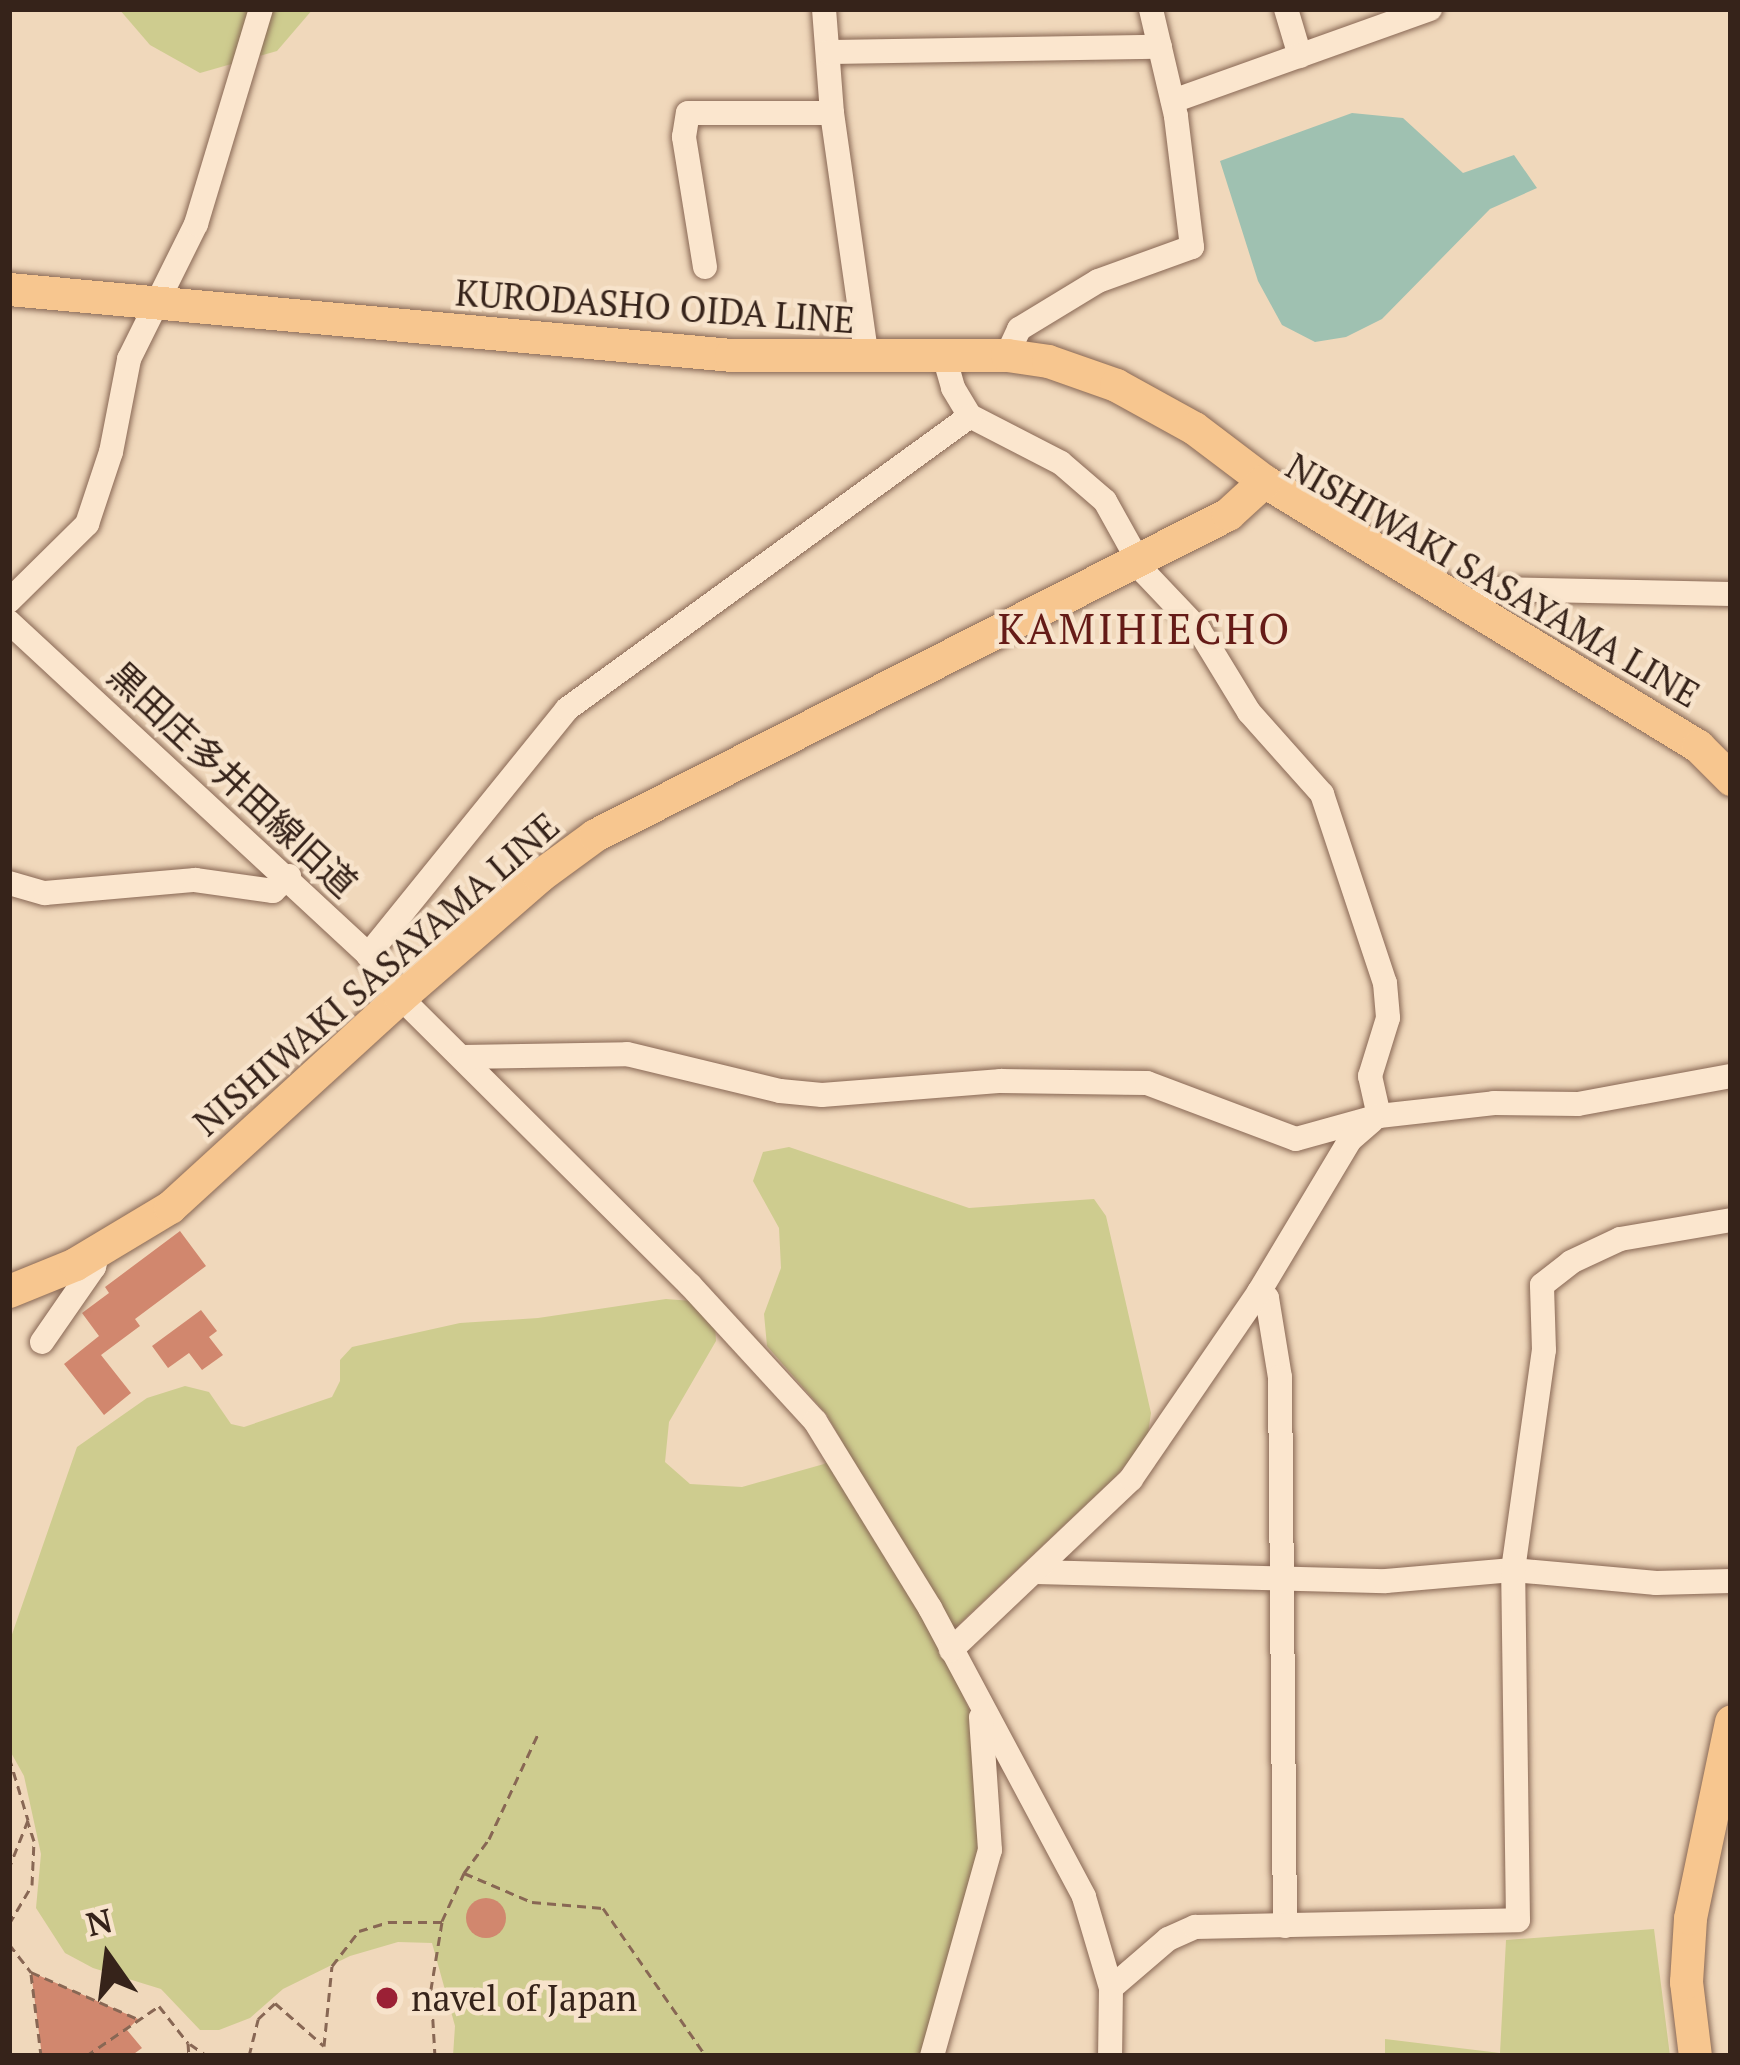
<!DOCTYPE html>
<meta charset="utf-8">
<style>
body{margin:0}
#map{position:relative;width:1740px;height:2065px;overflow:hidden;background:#f0d8bb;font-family:"PT Serif","Noto Sans JP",serif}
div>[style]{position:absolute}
.green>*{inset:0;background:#cecc8f}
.water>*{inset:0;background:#9fc1b1}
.building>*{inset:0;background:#d1876e}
.round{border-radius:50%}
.path>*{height:3px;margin-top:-1.5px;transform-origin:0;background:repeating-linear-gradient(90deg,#886754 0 9px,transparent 0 15px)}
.roads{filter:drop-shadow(0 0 3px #886754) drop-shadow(0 0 3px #886754)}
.minor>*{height:24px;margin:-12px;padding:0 12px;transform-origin:12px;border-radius:12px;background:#fbe6ce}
.major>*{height:33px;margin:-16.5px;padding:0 16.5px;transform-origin:16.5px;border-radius:16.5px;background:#f7c68f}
.dots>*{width:33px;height:33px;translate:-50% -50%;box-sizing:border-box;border:6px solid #f7e3cb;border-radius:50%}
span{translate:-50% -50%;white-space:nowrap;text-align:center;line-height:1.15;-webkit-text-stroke:9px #f7e3cb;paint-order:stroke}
.street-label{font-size:36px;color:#36231a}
.poi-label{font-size:36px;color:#36231a}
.left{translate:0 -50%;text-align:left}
.quarter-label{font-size:42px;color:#651b17;letter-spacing:3px}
.frame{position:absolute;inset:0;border:12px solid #36231a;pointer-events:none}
.north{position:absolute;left:48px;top:1897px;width:120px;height:120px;-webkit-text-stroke:9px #f7e3cb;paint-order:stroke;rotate:346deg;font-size:33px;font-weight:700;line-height:48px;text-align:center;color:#36231a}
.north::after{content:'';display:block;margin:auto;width:42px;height:54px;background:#36231a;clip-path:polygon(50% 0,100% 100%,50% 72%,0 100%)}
</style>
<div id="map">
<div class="green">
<i style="clip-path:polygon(119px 9px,313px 9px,277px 51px,200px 73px,150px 45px)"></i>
<i style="clip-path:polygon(789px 1147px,969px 1208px,1094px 1199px,1106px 1216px,1151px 1413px,1147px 1440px,1115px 1477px,939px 1643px,972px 1716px,980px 1840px,926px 2056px,453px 2056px,455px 2026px,432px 1943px,398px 1942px,350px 1956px,283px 1989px,250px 2018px,219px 2030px,200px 2030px,161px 1989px,93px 1968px,65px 1953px,36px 1908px,41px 1854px,24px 1776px,9px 1749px,9px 1643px,77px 1447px,147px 1398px,185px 1386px,209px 1392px,231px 1424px,244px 1427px,332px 1397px,340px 1381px,340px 1360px,352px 1347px,460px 1323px,538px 1318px,666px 1299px,692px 1301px,715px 1324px,716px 1341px,669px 1422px,665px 1462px,690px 1484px,742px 1487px,824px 1464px,844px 1449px,843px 1443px,827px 1415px,767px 1346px,764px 1314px,781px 1268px,779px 1228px,753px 1181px,763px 1152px)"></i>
<i style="clip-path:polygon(1654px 1929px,1670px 2056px,1385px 2056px,1385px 2039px,1500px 2053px,1506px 1940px)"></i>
</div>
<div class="water">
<i style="clip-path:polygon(1352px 113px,1403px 118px,1463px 173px,1514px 155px,1537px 188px,1490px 209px,1382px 319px,1346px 337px,1315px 342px,1282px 325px,1258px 281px,1220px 161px)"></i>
</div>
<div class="building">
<i style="clip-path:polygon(180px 1231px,206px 1266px,135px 1319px,140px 1326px,101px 1355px,131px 1393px,104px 1415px,64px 1364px,99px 1336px,82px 1313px,109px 1293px,105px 1287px)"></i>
<i style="clip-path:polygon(201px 1310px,217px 1331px,209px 1337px,223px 1355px,202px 1370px,189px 1353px,168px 1368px,152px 1346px)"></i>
<i class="round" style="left:466px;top:1898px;width:40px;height:40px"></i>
<i style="clip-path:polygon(31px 1972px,138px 2019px,127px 2030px,142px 2048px,131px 2056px,42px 2056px)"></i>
</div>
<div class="path">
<i style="left:9px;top:1757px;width:66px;rotate:73.2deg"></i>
<i style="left:28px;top:1820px;width:52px;rotate:111.6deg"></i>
<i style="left:464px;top:1873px;width:74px;rotate:23.1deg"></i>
<i style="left:532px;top:1902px;width:71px;rotate:4.8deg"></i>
<i style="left:603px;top:1908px;width:180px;rotate:55.2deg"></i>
<i style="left:442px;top:1921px;width:53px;rotate:-65.4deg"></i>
<i style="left:464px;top:1873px;width:42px;rotate:-53.7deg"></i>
<i style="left:489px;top:1839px;width:118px;rotate:-65deg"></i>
<i style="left:9px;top:1924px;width:45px;rotate:-59.5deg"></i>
<i style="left:32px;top:1885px;width:44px;rotate:-87.4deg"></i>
<i style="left:34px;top:1841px;width:20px;rotate:-108deg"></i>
<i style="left:9px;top:1944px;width:36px;rotate:52deg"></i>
<i style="left:31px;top:1972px;width:117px;rotate:23.7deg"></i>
<i style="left:31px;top:1974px;width:83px;rotate:83deg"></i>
<i style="left:190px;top:2044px;width:21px;rotate:35deg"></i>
<i style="left:86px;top:2056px;width:88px;rotate:-34.4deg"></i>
<i style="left:159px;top:2006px;width:47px;rotate:51.9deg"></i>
<i style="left:188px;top:2043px;width:13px;rotate:86deg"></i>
<i style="left:249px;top:2056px;width:38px;rotate:-76deg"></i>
<i style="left:258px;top:2019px;width:23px;rotate:-43deg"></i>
<i style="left:275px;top:2003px;width:65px;rotate:41.3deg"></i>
<i style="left:324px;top:2046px;width:80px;rotate:-84.3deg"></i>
<i style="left:332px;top:1966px;width:44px;rotate:-52.4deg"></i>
<i style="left:359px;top:1931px;width:30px;rotate:-17deg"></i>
<i style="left:388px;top:1922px;width:54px"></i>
<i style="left:442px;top:1922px;width:68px;rotate:99.3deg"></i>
<i style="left:431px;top:1989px;width:67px;rotate:86.6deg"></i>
</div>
<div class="roads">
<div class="minor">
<i style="left:824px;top:9px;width:104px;rotate:85.6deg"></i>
<i style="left:832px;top:113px;width:248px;rotate:81.9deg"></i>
<i style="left:1286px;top:9px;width:49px;rotate:73.4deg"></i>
<i style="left:828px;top:52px;width:332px;rotate:-0.9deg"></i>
<i style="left:1173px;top:101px;width:273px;rotate:-19.7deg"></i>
<i style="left:705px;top:267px;width:132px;rotate:-99.2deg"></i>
<i style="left:684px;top:137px;width:24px;rotate:-81deg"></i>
<i style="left:688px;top:113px;width:144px"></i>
<i style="left:1007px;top:355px;width:29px;rotate:-65deg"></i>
<i style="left:1019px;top:329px;width:92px;rotate:-31.3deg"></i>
<i style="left:1098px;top:281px;width:100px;rotate:-19.9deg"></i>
<i style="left:1192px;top:247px;width:132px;rotate:-97deg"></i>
<i style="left:1176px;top:116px;width:110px;rotate:-103.2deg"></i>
<i style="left:944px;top:356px;width:33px;rotate:74deg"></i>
<i style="left:953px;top:388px;width:33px;rotate:59deg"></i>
<i style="left:970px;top:416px;width:102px;rotate:27.3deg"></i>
<i style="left:1061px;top:463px;width:58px;rotate:40.8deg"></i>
<i style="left:1105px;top:501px;width:82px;rotate:60.9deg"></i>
<i style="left:1145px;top:573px;width:79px;rotate:46.5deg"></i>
<i style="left:1199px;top:630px;width:96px;rotate:58.6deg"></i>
<i style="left:1249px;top:712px;width:110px;rotate:48.3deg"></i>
<i style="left:1322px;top:794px;width:199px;rotate:71.6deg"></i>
<i style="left:1385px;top:983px;width:35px;rotate:85deg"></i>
<i style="left:1388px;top:1018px;width:61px;rotate:107.2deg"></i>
<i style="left:1370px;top:1076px;width:41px;rotate:77.3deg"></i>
<i style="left:9px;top:601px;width:110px;rotate:-44.6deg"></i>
<i style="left:87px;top:524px;width:76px;rotate:-71.6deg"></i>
<i style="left:111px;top:452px;width:95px;rotate:-79deg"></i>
<i style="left:129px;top:359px;width:151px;rotate:-63.6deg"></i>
<i style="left:196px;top:224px;width:225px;rotate:-73.2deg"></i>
<i style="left:1466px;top:607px;width:34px;rotate:-32deg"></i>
<i style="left:1495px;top:589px;width:236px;rotate:1.2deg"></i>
<i style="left:9px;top:622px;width:490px;rotate:42.8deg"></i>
<i style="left:368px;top:955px;width:53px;rotate:52.7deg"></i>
<i style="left:400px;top:997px;width:409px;rotate:44.8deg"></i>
<i style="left:690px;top:1285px;width:185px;rotate:47.4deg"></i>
<i style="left:815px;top:1421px;width:220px;rotate:58.4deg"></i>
<i style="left:930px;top:1608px;width:327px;rotate:61.9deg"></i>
<i style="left:1084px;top:1897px;width:95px;rotate:73.5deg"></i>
<i style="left:1111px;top:1988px;width:68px;rotate:90.8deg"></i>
<i style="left:9px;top:883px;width:37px;rotate:16deg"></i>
<i style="left:45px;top:893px;width:151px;rotate:-5deg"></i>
<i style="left:195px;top:880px;width:79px;rotate:8deg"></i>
<i style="left:273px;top:891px;width:22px;rotate:-43deg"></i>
<i style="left:368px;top:955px;width:316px;rotate:-51deg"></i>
<i style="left:567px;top:709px;width:498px;rotate:-36deg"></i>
<i style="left:463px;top:1057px;width:164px;rotate:-1deg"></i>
<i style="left:627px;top:1054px;width:157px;rotate:13.6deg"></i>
<i style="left:780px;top:1091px;width:42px;rotate:5.4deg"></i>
<i style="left:822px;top:1095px;width:180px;rotate:-4.5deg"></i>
<i style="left:1001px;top:1081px;width:146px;rotate:0.8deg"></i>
<i style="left:1147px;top:1083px;width:159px;rotate:20.6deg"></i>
<i style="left:1296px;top:1139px;width:86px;rotate:-15.5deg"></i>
<i style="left:1379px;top:1116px;width:116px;rotate:-6.4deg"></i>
<i style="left:1494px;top:1103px;width:84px;rotate:0.7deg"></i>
<i style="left:1578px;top:1104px;width:156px;rotate:-10.4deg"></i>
<i style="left:1259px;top:1292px;width:10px;rotate:37deg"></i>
<i style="left:1267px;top:1298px;width:80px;rotate:80.7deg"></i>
<i style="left:1280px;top:1377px;width:549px;rotate:89.48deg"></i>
<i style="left:42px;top:1342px;width:91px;rotate:-55.3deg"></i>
<i style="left:94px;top:1267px;width:16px;rotate:-76deg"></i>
<i style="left:1036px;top:1572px;width:350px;rotate:1.5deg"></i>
<i style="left:1386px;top:1581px;width:127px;rotate:-5deg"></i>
<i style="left:1513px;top:1570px;width:144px;rotate:5.2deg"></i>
<i style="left:1656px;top:1583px;width:75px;rotate:-1.5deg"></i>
<i style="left:951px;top:1650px;width:248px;rotate:-43.5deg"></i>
<i style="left:1131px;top:1479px;width:227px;rotate:-55.6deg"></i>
<i style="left:1259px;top:1292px;width:177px;rotate:-59.1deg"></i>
<i style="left:1350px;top:1140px;width:29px;rotate:-41deg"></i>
<i style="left:1111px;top:1988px;width:75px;rotate:-40.7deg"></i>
<i style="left:1168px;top:1939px;width:30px;rotate:-24deg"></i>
<i style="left:1195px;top:1927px;width:323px;rotate:-1.2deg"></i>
<i style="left:1518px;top:1920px;width:350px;rotate:-90.8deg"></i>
<i style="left:1513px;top:1570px;width:222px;rotate:-82deg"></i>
<i style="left:1544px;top:1350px;width:65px;rotate:-91.8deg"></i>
<i style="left:1542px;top:1285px;width:37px;rotate:-38deg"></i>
<i style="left:1571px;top:1262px;width:54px;rotate:-25.1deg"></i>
<i style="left:1620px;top:1239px;width:113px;rotate:-9.7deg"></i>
<i style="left:932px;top:2056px;width:214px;rotate:-74.3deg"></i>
<i style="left:990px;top:1850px;width:133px;rotate:-93.9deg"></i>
</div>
<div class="major">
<i style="left:9px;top:289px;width:725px;rotate:5.22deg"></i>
<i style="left:731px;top:355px;width:276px"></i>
<i style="left:1007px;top:355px;width:41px;rotate:8.3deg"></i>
<i style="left:1048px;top:361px;width:72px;rotate:19.4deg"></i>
<i style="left:1116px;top:385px;width:89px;rotate:28.9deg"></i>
<i style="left:1194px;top:428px;width:88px;rotate:37.1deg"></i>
<i style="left:1264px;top:481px;width:509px;rotate:31.41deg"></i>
<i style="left:1698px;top:746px;width:47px;rotate:45deg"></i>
<i style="left:9px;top:1291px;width:71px;rotate:-22.2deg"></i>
<i style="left:75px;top:1264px;width:111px;rotate:-31deg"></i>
<i style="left:170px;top:1207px;width:311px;rotate:-42.4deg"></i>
<i style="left:400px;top:997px;width:184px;rotate:-41deg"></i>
<i style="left:539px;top:876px;width:69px;rotate:-36.2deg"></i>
<i style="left:595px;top:835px;width:710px;rotate:-26.89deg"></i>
<i style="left:1228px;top:514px;width:49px;rotate:-42.5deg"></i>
<i style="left:1695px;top:2056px;width:75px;rotate:-96.9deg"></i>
<i style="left:1686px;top:1982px;width:64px;rotate:-86.4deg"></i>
<i style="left:1690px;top:1918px;width:201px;rotate:-78.2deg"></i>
</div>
</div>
<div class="dots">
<i style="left:387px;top:1998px;background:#9b2035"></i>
</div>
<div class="street-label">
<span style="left:655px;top:306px;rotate:4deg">KURODASHO OIDA LINE</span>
<span style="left:1493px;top:580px;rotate:30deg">NISHIWAKI SASAYAMA LINE</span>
<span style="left:233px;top:779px;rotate:43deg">黒田庄多井田線旧道</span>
<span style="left:376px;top:974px;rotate:-41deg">NISHIWAKI SASAYAMA LINE</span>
</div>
<div class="poi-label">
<span class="left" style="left:411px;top:1998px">navel of Japan</span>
</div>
<div class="quarter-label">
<span style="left:1145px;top:628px">KAMIHIECHO</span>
</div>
<div class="frame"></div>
<div class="north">N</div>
</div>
